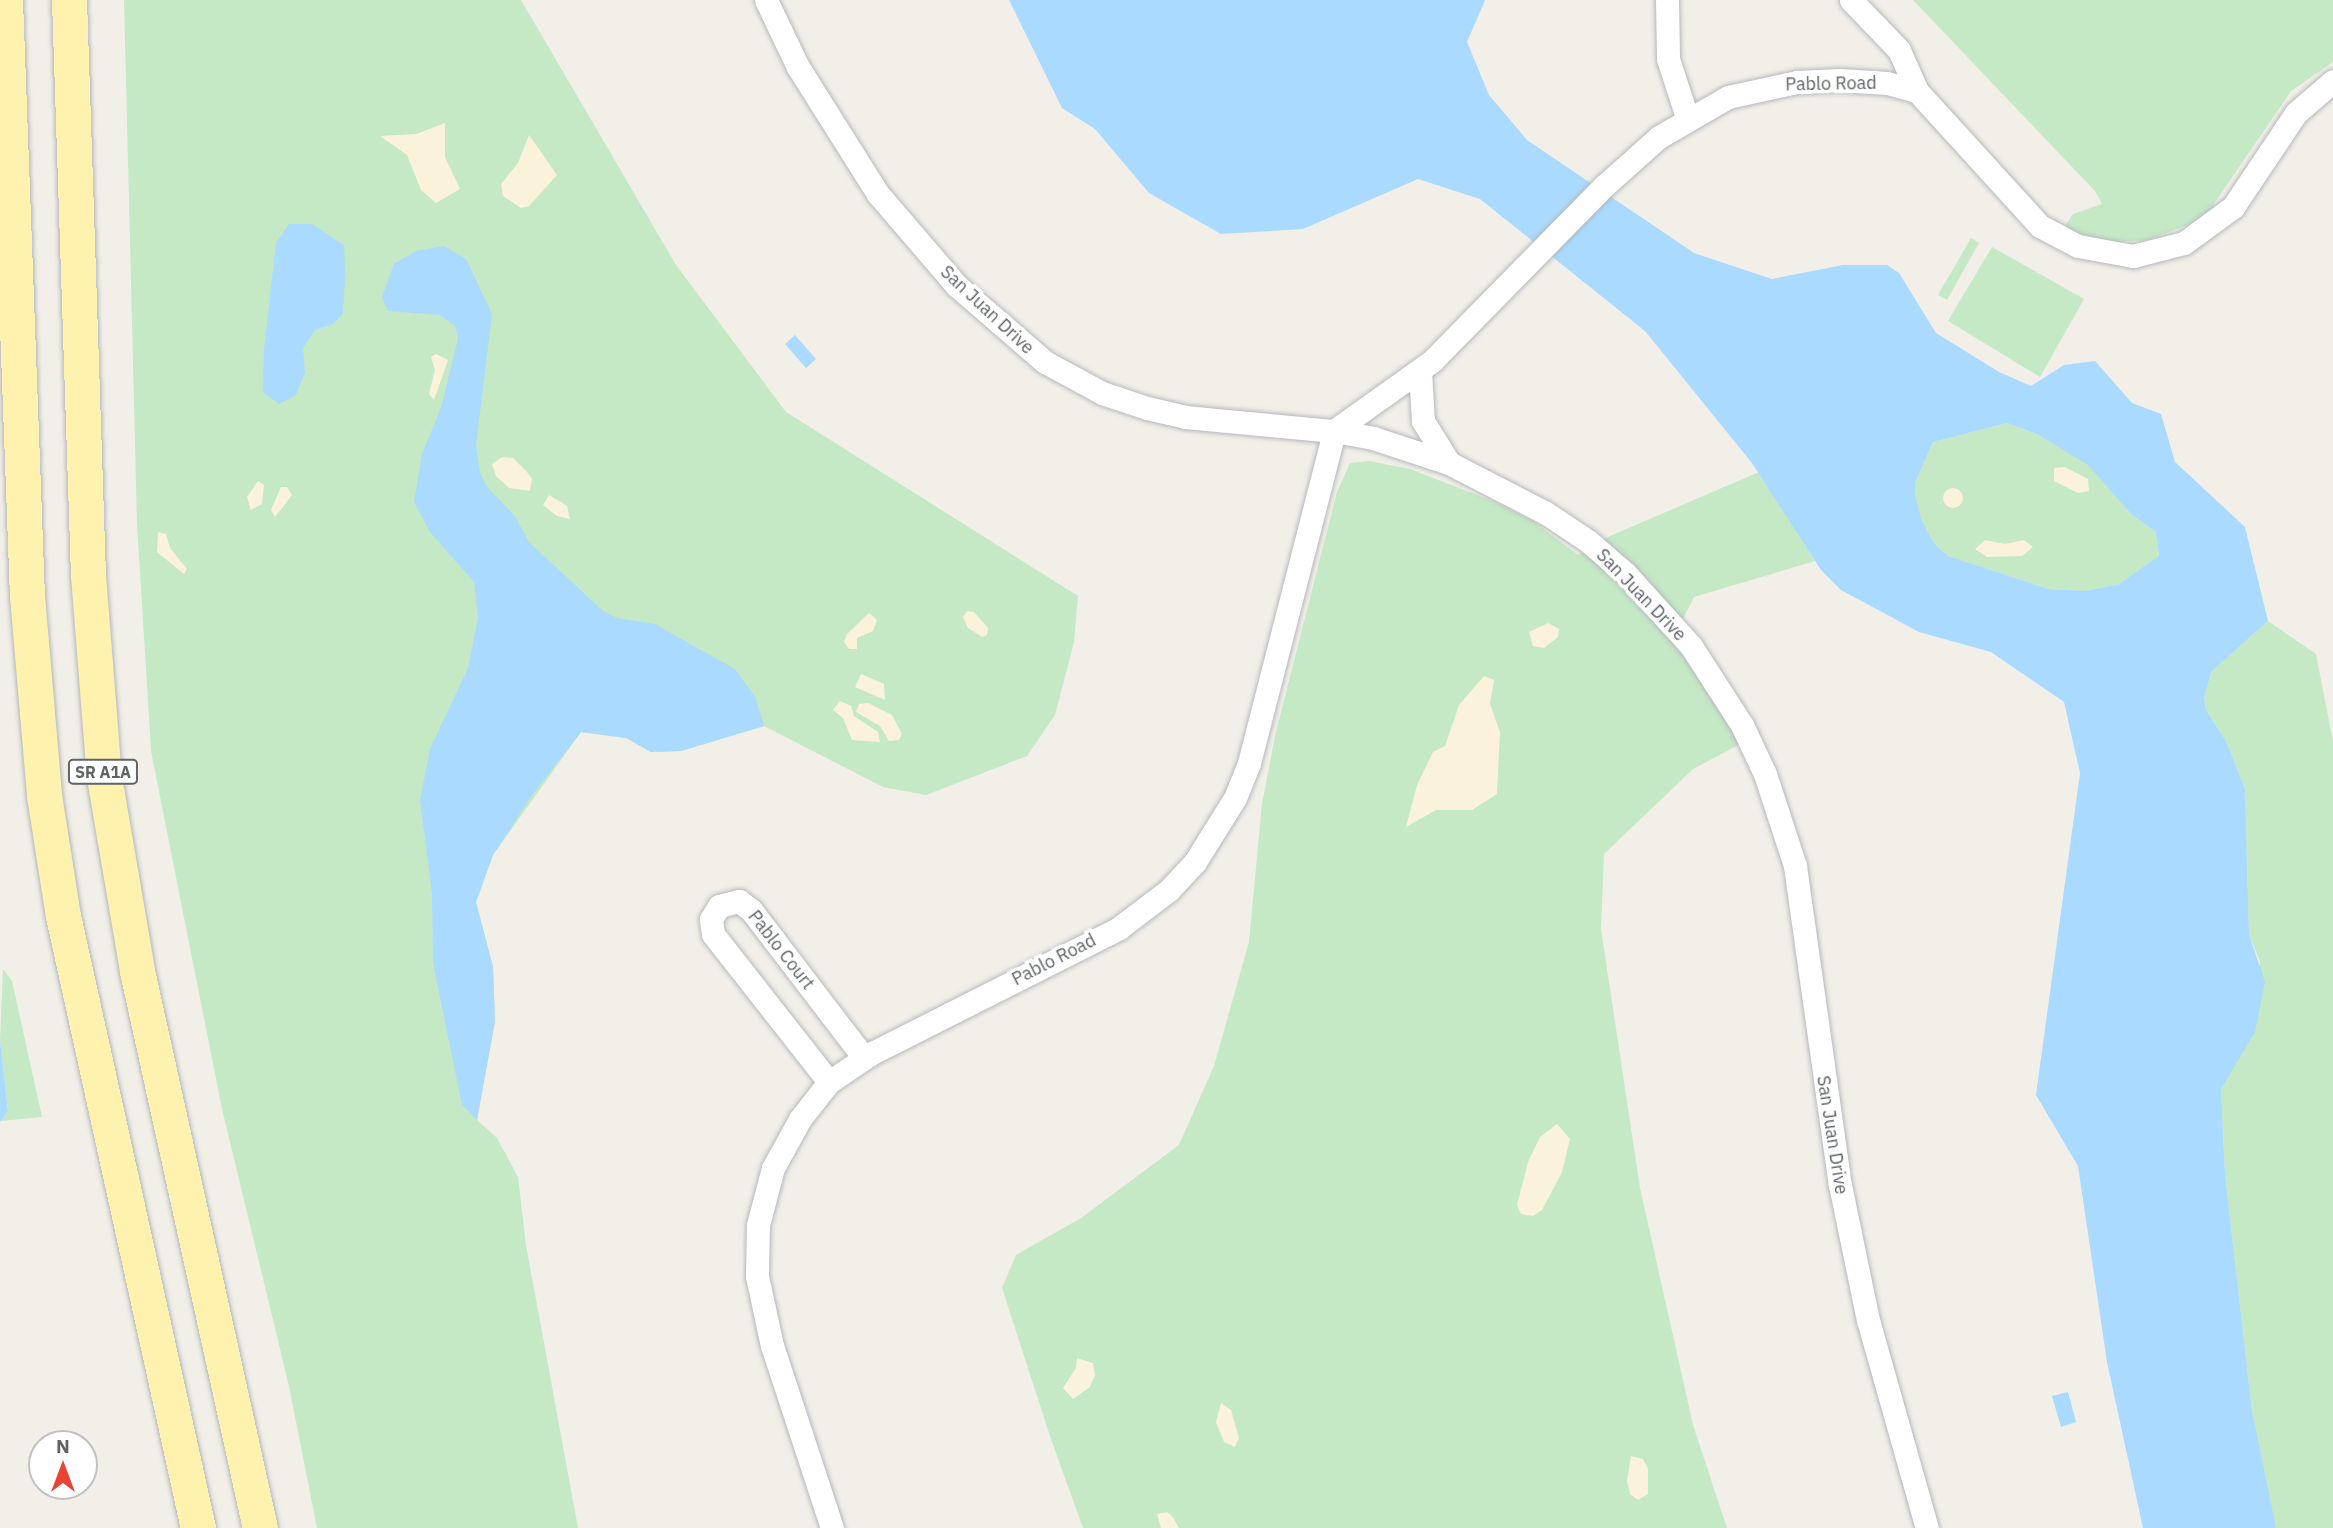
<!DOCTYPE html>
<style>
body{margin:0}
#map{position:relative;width:2333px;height:1528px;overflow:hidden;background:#f1efe8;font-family:"IBM Plex Sans",sans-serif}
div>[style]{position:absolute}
.green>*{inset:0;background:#c5e8c5}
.sand>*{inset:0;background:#fbf3d9}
.round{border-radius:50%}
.water>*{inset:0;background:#aadaff}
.roads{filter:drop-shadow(0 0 2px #b5b8bc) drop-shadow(0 0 2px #b5b8bc)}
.minor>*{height:23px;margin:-11.5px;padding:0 11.5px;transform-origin:11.5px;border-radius:11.5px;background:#fff}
.primary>*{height:35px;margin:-17.5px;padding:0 17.5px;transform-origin:17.5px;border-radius:17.5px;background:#fff2af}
span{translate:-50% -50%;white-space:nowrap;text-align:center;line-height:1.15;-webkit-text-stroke:7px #fff;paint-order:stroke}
.shield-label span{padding:2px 5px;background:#fff;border:2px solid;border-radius:5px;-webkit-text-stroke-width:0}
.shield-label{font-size:16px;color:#5f6368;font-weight:700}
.street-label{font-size:18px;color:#5f6368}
.north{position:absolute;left:28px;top:1430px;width:70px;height:70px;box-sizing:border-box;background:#fff;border:2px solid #bfc1c3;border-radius:50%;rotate:0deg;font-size:19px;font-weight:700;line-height:28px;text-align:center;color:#5f6368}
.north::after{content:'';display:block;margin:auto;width:24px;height:32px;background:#ea4335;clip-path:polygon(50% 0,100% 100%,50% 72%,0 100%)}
</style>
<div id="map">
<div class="green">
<i style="clip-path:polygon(124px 0,521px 0,676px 265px,786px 412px,1078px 596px,1074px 642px,1055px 715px,1027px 756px,926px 795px,883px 787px,764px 726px,681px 751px,651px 752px,626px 738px,581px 732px,493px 855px,476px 902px,493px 967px,495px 1021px,477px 1120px,497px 1138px,518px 1177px,526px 1245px,578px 1528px,317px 1528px,289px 1386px,222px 1109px,151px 751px,137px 523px)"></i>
<i style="clip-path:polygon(1913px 0,2333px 0,2333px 62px,2291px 91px,2209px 211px,2190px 224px,2148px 240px,2112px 242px,2063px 229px,2073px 214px,2102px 204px,2095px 191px)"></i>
<i style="clip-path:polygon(1971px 238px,1979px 243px,1947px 300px,1938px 295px)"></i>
<i style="clip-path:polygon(1992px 247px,2084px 299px,2040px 377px,1948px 321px)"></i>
<i style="clip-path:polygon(2007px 423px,2037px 434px,2088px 464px,2132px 515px,2156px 532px,2159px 557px,2119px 584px,2086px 591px,2049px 589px,1948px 556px,1934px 543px,1922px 522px,1915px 494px,1915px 483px,1933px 442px)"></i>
<i style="clip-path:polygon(1370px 461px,1410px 469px,1495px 502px,1533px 521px,1578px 555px,1610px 536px,1759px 472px,1815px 561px,1694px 597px,1673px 639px,1742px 743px,1693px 769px,1604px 854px,1601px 929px,1640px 1188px,1693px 1425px,1727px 1528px,1083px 1528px,1051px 1439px,1002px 1288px,1016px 1255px,1081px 1218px,1179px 1145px,1214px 1066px,1249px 942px,1262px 804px,1275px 736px,1337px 492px,1350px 463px)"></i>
<i style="clip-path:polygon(2268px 621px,2316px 654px,2333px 742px,2333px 1528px,2276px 1528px,2268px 1500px,2252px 1411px,2225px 1174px,2221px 1089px,2236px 1060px,2260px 962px,2249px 934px,2245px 789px,2227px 743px,2206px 710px,2204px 697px,2212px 671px)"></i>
<i style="clip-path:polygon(3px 969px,12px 981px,42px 1117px,1px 1121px,8px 1110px,0 1040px)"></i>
</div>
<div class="sand">
<i style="clip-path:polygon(445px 123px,445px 157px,460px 189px,436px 203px,421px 190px,407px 155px,380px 136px,416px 134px)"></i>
<i style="clip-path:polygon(529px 135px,557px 175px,529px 206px,521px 208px,503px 196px,501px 184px,518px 163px)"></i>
<i style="clip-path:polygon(436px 354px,448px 360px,434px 400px,429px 394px,435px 370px,431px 357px)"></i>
<i style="clip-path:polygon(502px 457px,513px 458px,527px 472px,532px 479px,530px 491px,509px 488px,496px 476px,492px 464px)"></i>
<i style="clip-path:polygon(2065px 467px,2088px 479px,2089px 491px,2078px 493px,2054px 481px,2054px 468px)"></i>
<i style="clip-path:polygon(258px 481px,264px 485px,262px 504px,251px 510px,247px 497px)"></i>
<i style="clip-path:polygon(281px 487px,287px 487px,292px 495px,275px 517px,271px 510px)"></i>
<i class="round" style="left:1943px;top:488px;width:20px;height:20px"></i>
<i style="clip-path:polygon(549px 495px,567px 506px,570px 519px,557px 516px,543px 505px)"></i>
<i style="clip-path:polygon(158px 532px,166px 534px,170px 548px,187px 569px,184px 574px,157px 552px)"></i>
<i style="clip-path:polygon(1985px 540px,2005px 544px,2024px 540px,2033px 547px,2022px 556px,1987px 557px,1975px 549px)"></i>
<i style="clip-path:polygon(967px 611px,974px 612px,988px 628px,987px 635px,982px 637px,968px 628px,963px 617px)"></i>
<i style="clip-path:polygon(869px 613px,877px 620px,873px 631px,857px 638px,857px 649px,849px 649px,844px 642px,847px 634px)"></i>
<i style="clip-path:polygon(1548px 623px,1559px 629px,1558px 637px,1544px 648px,1533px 646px,1529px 632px)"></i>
<i style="clip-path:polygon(861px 674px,884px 684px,885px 700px,855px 687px)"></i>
<i style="clip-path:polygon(1484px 676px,1494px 680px,1490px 704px,1500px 732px,1497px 794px,1472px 810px,1436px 810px,1406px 827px,1417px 785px,1433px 752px,1445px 746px,1459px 705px)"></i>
<i style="clip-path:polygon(840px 701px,851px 706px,854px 716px,878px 732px,880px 742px,852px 740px,843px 718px,833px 710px)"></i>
<i style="clip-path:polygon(868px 703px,892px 715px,902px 734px,899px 740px,889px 741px,880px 726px,856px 712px,859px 704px)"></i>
<i style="clip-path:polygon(1557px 1124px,1570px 1139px,1562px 1172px,1542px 1210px,1533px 1216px,1521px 1214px,1517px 1205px,1528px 1162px,1540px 1137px)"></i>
<i style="clip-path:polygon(1077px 1358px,1093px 1363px,1095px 1375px,1090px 1387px,1073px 1399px,1063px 1388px,1076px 1368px)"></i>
<i style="clip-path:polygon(1221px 1403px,1231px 1410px,1239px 1438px,1235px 1447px,1224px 1442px,1216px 1422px)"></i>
<i style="clip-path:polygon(1631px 1456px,1643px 1459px,1648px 1469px,1648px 1494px,1638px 1500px,1630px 1494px,1627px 1481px)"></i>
<i style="clip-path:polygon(1167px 1512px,1172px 1516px,1179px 1528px,1161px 1528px,1157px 1514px)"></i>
</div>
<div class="water">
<i style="clip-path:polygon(evenodd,1009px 0,1485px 0,1467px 42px,1489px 95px,1527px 140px,1694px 253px,1772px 279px,1843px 265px,1887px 265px,1899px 273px,1936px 333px,1999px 372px,2031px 386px,2064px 365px,2095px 361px,2132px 403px,2161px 414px,2175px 462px,2245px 527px,2268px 621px,2212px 671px,2204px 697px,2206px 710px,2227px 743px,2245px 789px,2249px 934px,2265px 982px,2255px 1032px,2221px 1089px,2225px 1174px,2252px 1411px,2276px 1528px,2143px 1528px,2107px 1362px,2078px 1166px,2036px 1095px,2080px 773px,2064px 702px,1991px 652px,1919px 632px,1841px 590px,1821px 570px,1752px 463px,1645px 331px,1480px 199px,1418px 179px,1303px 229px,1221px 234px,1149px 193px,1095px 129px,1062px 108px,1009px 0,2007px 423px,2037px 434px,2088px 465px,2132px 515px,2156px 532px,2159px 556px,2119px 584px,2086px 591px,2049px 589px,1948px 556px,1934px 543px,1922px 521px,1915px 494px,1915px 483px,1933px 442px,2007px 423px)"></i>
<i style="clip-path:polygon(289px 224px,312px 224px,344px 245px,345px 275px,343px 314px,333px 324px,315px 330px,303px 348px,305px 373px,296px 395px,279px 404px,263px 392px,264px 350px,276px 243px)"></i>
<i style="clip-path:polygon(444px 246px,466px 259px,492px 314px,476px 445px,480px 473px,488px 488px,515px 516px,529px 542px,603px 611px,617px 618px,655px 624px,735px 669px,756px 698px,764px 726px,681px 751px,651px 752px,626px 738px,581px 732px,533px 794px,493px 855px,476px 902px,493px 967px,495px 1021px,477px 1120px,462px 1105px,433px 963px,432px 894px,420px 800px,430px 749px,468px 668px,478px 618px,474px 582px,430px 532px,414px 502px,422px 454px,441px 408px,458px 338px,455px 326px,440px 315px,388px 311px,382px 297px,394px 264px,416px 251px)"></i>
<i style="clip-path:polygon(795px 335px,816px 359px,806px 368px,785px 344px)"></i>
<i style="clip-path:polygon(0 1040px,8px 1111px,0 1122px)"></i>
<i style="clip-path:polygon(2068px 1392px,2076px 1422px,2061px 1427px,2052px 1396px)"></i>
</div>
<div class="roads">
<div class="minor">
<i style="left:766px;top:0;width:74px;rotate:64.5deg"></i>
<i style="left:798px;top:67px;width:150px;rotate:57.8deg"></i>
<i style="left:878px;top:194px;width:120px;rotate:49.4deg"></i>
<i style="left:956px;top:285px;width:118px;rotate:40.9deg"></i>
<i style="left:1045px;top:362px;width:65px;rotate:28.5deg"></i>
<i style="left:1102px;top:393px;width:47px;rotate:18.4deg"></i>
<i style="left:1147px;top:408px;width:39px;rotate:13deg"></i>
<i style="left:1185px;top:417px;width:150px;rotate:5.4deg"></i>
<i style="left:1334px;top:431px;width:40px;rotate:10deg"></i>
<i style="left:1373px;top:438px;width:80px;rotate:18.2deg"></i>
<i style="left:1449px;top:463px;width:109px;rotate:27.3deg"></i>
<i style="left:1546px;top:513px;width:50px;rotate:33.7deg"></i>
<i style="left:1588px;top:541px;width:49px;rotate:40.9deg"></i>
<i style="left:1625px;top:573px;width:98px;rotate:47.9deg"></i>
<i style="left:1691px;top:646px;width:94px;rotate:57.2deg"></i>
<i style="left:1742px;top:725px;width:54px;rotate:64.9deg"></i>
<i style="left:1765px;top:774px;width:97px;rotate:71.9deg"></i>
<i style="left:1795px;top:866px;width:322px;rotate:82deg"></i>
<i style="left:1840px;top:1185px;width:138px;rotate:78.3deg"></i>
<i style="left:1868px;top:1320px;width:216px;rotate:74.2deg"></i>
<i style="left:1667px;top:0;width:59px;rotate:89deg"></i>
<i style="left:1668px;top:59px;width:61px;rotate:71.9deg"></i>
<i style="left:1851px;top:0;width:69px;rotate:46.2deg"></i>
<i style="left:1899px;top:50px;width:45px;rotate:66.3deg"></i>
<i style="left:1420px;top:371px;width:50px;rotate:86.6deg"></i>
<i style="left:1423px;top:421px;width:49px;rotate:58.2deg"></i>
<i style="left:829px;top:1082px;width:188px;rotate:-128.1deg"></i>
<i style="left:713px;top:934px;width:15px;rotate:-98deg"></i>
<i style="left:711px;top:919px;width:15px;rotate:-58deg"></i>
<i style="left:719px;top:906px;width:21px;rotate:-14deg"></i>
<i style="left:739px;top:901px;width:15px;rotate:37deg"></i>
<i style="left:751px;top:910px;width:186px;rotate:52.6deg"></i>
<i style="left:832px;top:1528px;width:192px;rotate:-108.2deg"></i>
<i style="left:772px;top:1346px;width:72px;rotate:-102.1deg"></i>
<i style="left:757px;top:1276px;width:51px;rotate:-88.9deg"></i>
<i style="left:758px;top:1225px;width:59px;rotate:-75.3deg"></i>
<i style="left:773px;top:1168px;width:56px;rotate:-61.1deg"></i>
<i style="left:800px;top:1119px;width:47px;rotate:-51.9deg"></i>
<i style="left:829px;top:1082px;width:52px;rotate:-34deg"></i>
<i style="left:872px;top:1053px;width:277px;rotate:-26.8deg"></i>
<i style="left:1119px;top:928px;width:63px;rotate:-37.2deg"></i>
<i style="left:1169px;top:890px;width:38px;rotate:-47deg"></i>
<i style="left:1195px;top:862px;width:75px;rotate:-58deg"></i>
<i style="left:1235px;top:798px;width:38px;rotate:-68deg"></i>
<i style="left:1249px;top:763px;width:343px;rotate:-75.6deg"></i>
<i style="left:1334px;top:431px;width:120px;rotate:-35.5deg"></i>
<i style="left:1432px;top:361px;width:245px;rotate:-45.5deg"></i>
<i style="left:1604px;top:186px;width:74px;rotate:-41.7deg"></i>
<i style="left:1659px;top:137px;width:80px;rotate:-30.1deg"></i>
<i style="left:1728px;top:97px;width:71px;rotate:-12.3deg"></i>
<i style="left:1797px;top:82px;width:43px;rotate:-2.7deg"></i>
<i style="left:1840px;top:80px;width:47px;rotate:3.7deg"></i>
<i style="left:1887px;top:83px;width:31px;rotate:15deg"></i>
<i style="left:1917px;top:91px;width:183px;rotate:47.7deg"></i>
<i style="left:2040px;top:226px;width:43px;rotate:27.8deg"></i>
<i style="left:2078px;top:246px;width:56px;rotate:10.3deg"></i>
<i style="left:2133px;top:256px;width:53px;rotate:-14.3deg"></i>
<i style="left:2184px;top:243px;width:61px;rotate:-36.3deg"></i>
<i style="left:2233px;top:207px;width:113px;rotate:-56.2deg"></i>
<i style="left:2296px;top:113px;width:49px;rotate:-40.9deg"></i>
</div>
<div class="primary">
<i style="left:5px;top:0;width:596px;rotate:87.89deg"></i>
<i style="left:27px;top:596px;width:200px;rotate:85.1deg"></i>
<i style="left:44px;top:795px;width:122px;rotate:81.1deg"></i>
<i style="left:63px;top:916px;width:627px;rotate:77.56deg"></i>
<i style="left:69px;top:0;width:575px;rotate:88.11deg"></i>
<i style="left:88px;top:575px;width:203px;rotate:85.5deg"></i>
<i style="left:104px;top:777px;width:197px;rotate:80.3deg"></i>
<i style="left:137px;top:971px;width:570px;rotate:77.55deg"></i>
</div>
</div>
<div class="shield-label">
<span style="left:103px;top:772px">SR A1A</span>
</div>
<div class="street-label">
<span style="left:1831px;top:84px;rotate:-1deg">Pablo Road</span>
<span style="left:987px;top:310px;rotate:43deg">San Juan Drive</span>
<span style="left:1641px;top:595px;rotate:46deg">San Juan Drive</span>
<span style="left:781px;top:950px;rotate:52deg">Pablo Court</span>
<span style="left:1054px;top:960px;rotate:-27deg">Pablo Road</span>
<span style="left:1832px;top:1135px;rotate:81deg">San Juan Drive</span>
</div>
<div class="north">N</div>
</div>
